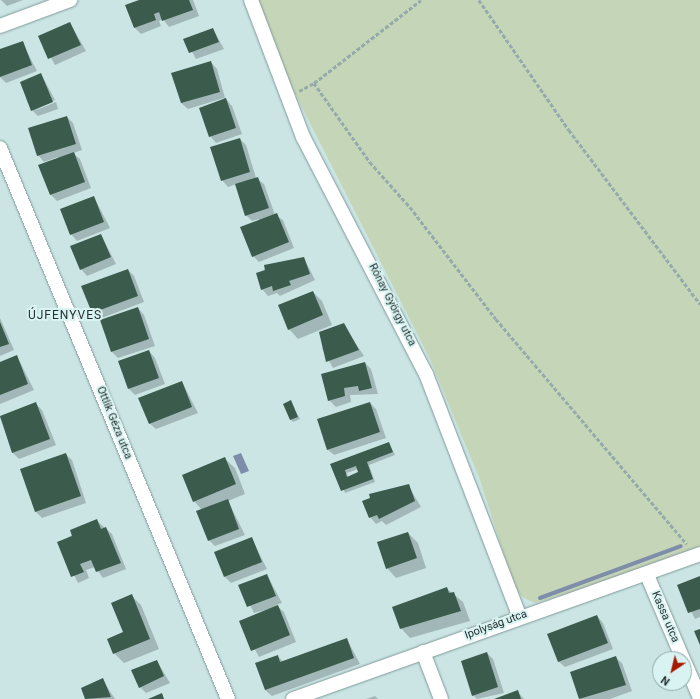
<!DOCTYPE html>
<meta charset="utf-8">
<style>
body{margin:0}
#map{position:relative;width:700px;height:699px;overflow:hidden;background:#cbe5e5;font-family:Roboto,sans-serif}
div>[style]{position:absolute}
.green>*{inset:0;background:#c5d5b8}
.water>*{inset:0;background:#7e8eaa}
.shadow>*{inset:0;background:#0003}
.stream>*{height:4px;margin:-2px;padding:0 2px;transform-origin:2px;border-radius:2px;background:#7e8eaa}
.building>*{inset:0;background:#3b5c4c}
.path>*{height:2.5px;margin-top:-1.25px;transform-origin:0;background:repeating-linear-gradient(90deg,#95aaaa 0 4px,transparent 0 6px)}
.roads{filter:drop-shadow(0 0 1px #809999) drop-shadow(0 0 1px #809999)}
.minor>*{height:14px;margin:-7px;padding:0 7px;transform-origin:7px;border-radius:7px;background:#fff}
span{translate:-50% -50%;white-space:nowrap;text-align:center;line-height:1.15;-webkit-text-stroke:4px #d8f3f2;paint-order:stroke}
.street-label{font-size:11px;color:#273131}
.neighbourhood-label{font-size:12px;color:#273131;letter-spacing:1px}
.north{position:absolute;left:652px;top:651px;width:40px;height:40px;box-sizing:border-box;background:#d8f3f2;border:1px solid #91a5a5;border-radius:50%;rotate:215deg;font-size:11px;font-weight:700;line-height:16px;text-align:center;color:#273131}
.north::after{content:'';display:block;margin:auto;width:14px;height:18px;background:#a91900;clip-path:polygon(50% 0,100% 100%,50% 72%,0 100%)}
</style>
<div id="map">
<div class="green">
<i style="clip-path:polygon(258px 0,700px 0,700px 554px,535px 603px,522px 597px,513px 583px,480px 480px,429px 357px,287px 78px)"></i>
</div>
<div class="water">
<i style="clip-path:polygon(241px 453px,249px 471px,241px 474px,233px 456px)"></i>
</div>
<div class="shadow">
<i style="clip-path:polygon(1px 0,23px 0,7px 6px)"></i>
<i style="clip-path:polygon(146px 0,193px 0,199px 16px,169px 27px,163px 19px,159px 21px,161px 26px,141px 34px,134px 27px)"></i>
<i style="clip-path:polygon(70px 23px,86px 51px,55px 65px,39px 36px)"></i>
<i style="clip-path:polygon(213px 29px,224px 49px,196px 59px,185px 39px)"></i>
<i style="clip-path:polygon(22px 42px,37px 71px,6px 83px,0 77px,0 50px)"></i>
<i style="clip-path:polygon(211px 62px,217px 69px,225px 98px,232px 106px,242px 134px,216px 143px,210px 136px,224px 98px,188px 109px,181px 103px)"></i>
<i style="clip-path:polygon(41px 74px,55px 100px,34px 111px,56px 102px,58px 109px,38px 116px,32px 110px)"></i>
<i style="clip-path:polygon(67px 117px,73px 123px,82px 150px,73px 153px,80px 159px,91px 188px,57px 201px,51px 195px,58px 157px,44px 162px,38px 155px)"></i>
<i style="clip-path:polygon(240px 139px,246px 145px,256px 178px,264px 184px,275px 215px,283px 220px,294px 248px,259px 262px,253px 256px,259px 219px,252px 221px,246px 215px,236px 184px,228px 187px,222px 180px)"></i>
<i style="clip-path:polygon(94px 197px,110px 228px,77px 241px,71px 234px)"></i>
<i style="clip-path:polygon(101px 235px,116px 264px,87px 276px,81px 269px)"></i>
<i style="clip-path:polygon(304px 258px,315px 280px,280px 296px,277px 293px,268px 296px,262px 289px,265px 266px)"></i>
<i style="clip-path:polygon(128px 270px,134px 276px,144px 302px,99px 319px,92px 312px)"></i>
<i style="clip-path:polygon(313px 292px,322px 301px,332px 325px,298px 339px,289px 329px)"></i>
<i style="clip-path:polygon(138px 308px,144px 315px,155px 346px,118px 358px,112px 352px)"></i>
<i style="clip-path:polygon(0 318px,14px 350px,0 356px)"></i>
<i style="clip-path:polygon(343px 324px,364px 356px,333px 368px,322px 348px)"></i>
<i style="clip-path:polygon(149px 351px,155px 358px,165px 384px,135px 395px,129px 389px)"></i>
<i style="clip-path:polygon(17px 356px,34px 390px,0 404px,0 363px)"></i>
<i style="clip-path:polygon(365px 363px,371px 369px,378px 394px,350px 395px,351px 402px,336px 407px,329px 400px)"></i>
<i style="clip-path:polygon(182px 382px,198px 413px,156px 429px,149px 423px)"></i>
<i style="clip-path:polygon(290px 401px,300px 419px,293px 422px,290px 419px)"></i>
<i style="clip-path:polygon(35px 403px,42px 410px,56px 445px,19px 459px,13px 453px,0 417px)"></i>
<i style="clip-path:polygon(370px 403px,376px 409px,386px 438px,334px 455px,327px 449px)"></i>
<i style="clip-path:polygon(evenodd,389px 443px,395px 455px,369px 465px,375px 482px,345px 493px,332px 464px,389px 443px,358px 469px,360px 473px,348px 477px,347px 473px,358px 469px)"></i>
<i style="clip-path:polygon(65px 454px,72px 460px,86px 503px,42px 518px,36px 512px,21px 470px)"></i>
<i style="clip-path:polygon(225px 459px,235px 468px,245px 494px,228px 501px,245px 535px,215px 546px,209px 540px,202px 510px,194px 501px)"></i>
<i style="clip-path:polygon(408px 485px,421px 507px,386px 525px,382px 521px,376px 524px,370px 517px)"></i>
<i style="clip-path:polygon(97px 521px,112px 534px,126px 569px,103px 578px,95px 567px,86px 570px,89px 578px,78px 583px,58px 543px)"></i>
<i style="clip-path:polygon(408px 533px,418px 543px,426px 568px,396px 578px,387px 568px)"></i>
<i style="clip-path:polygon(252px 539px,267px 569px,231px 583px,225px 577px)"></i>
<i style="clip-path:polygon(267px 575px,282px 603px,276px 605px,284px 612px,296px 642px,259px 657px,240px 621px,273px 608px,254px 613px,240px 585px)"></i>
<i style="clip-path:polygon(700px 578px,700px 617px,695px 619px,678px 586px)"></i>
<i style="clip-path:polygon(446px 588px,463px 602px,470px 621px,410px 638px,401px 628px)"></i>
<i style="clip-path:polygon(132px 596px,141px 605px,159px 649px,124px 663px,114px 653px,124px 633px)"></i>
<i style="clip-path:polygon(597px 616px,603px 623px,613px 649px,565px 667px,558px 661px)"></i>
<i style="clip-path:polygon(347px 639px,360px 664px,272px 696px,265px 690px,277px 656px,284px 662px)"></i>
<i style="clip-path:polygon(487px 653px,493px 659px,504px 693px,477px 699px,473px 695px)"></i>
<i style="clip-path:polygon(615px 657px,622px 663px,632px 691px,610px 699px,581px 699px,571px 672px)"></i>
<i style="clip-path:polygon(157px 661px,170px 683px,146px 693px,140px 687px)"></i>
<i style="clip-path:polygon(102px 679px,115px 699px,86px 699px,82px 688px)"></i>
<i style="clip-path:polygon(517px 691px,524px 699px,496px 699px)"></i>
<i style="clip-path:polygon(375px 696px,378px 699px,366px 699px)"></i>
</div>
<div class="stream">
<i style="left:540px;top:598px;width:150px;rotate:-20.2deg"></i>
</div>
<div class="building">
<i style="clip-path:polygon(139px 0,189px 0,193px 10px,162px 21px,159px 12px,154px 14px,156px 20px,134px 28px,125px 5px)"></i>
<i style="clip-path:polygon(70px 22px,81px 45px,48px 59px,38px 36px)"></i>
<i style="clip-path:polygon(213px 28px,219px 42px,189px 53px,183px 39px)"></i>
<i style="clip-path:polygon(23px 41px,32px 65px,0 77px,0 49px)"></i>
<i style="clip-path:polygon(211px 61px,220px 92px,181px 103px,171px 73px)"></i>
<i style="clip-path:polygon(41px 73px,53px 102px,31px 111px,20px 82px)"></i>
<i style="clip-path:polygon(226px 98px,236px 128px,209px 137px,199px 108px)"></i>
<i style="clip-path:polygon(67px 116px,76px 144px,37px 156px,28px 128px)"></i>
<i style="clip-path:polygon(240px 138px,250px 172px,221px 181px,210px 147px)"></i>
<i style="clip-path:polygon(74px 152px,85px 182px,50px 195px,38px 165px)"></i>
<i style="clip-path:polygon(258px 177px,269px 208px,245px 216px,235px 184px)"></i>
<i style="clip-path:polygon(94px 196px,104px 222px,70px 235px,60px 209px)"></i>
<i style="clip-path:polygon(277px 213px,289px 242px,252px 257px,240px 227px)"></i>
<i style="clip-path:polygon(101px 234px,111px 257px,80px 270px,70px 246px)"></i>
<i style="clip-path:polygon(304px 257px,310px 274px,289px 281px,291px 285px,273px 291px,272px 286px,261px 290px,256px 273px,265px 270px,264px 265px)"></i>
<i style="clip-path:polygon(128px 269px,138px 296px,92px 313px,81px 286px)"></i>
<i style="clip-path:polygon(313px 291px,323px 315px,288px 330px,278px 305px)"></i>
<i style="clip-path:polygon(138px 307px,149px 339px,111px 352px,100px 320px)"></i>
<i style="clip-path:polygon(0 322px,9px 344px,0 347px)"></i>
<i style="clip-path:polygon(344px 323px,359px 350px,326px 362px,319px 332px)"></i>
<i style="clip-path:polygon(149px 350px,159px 378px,128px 389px,118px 361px)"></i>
<i style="clip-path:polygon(17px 355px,28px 384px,0 395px,0 362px)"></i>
<i style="clip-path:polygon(365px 362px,372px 388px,359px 391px,358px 386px,344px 388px,345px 396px,328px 401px,321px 374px)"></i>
<i style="clip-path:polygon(182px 381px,192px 407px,149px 424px,138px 398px)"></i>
<i style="clip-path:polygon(291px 400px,298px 417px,290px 420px,283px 404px)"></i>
<i style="clip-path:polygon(36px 402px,50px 439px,12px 453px,0 416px)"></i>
<i style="clip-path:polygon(370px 402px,380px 432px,327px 450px,317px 419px)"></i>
<i style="clip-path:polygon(evenodd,389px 442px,393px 452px,367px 462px,373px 479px,341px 491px,330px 464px,389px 442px,356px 466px,358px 472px,347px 477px,345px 470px,356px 466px)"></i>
<i style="clip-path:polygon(66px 453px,81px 496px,35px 512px,20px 469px)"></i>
<i style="clip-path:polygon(225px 457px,236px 484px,193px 502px,182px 475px)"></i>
<i style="clip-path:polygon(409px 484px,415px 501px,379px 519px,377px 515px,369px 518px,362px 501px,370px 498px,369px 494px)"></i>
<i style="clip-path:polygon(228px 499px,239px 529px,208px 541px,196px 511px)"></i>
<i style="clip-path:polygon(97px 519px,101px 529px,106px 527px,121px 563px,96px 572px,91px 560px,80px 564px,84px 572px,71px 577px,57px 542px,72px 536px,70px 530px)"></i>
<i style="clip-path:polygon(408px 532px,417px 558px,386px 569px,377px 542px)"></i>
<i style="clip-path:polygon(252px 537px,262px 562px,224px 577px,214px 552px)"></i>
<i style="clip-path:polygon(267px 574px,276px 596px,247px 607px,238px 585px)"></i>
<i style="clip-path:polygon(700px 576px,700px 609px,688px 613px,677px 585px)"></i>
<i style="clip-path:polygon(447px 587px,449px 593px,454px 592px,461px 611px,400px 629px,392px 607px)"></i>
<i style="clip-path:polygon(132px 594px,150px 639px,113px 654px,107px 639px,123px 632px,111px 603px)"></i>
<i style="clip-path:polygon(278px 605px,290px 635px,251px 651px,239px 621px)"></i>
<i style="clip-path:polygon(597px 615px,608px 643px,558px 662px,547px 634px)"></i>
<i style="clip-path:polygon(700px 629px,700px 645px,694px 631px)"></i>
<i style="clip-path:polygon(347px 638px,354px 658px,265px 690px,255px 663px,278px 655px,280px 662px)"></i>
<i style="clip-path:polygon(487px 652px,498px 687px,472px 696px,461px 661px)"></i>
<i style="clip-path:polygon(616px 656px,626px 685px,579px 699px,570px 672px)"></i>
<i style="clip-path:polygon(157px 660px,164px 676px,139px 688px,131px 670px)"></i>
<i style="clip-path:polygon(103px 678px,111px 697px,85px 699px,81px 688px)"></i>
<i style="clip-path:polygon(518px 690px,521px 699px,494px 699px)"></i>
<i style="clip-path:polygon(162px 693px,164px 699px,148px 699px)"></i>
</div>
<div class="path">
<i style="left:479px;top:0;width:158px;rotate:55.3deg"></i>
<i style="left:569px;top:130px;width:218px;rotate:53deg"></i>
<i style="left:314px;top:83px;width:135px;rotate:-37.8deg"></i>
<i style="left:299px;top:91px;width:17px;rotate:-28deg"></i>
<i style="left:314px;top:83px;width:97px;rotate:54.7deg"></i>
<i style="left:370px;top:162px;width:60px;rotate:48.4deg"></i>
<i style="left:410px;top:207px;width:141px;rotate:52.5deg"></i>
<i style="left:496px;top:319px;width:295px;rotate:49.7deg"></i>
</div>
<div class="roads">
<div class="minor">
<i style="left:251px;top:0;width:147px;rotate:69.2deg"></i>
<i style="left:303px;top:137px;width:267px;rotate:62.6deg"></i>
<i style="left:426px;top:374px;width:261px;rotate:68.9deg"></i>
<i style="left:0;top:26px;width:75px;rotate:-20.4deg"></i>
<i style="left:0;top:148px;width:596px;rotate:67.52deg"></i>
<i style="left:647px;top:575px;width:91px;rotate:66.8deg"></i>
<i style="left:423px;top:652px;width:50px;rotate:69deg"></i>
<i style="left:684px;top:661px;width:40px;rotate:66.6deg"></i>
<i style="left:293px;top:699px;width:432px;rotate:-19.6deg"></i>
</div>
</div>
<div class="street-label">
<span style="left:392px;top:305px;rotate:63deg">Rónay György utca</span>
<span style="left:114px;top:423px;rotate:68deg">Ottlik Géza utca</span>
<span style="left:665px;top:617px;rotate:67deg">Kassa utca</span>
<span style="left:496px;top:625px;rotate:-20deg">Ipolyság utca</span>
</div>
<div class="neighbourhood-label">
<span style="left:65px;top:316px">ÚJFENYVES</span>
</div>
<div class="north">N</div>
</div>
